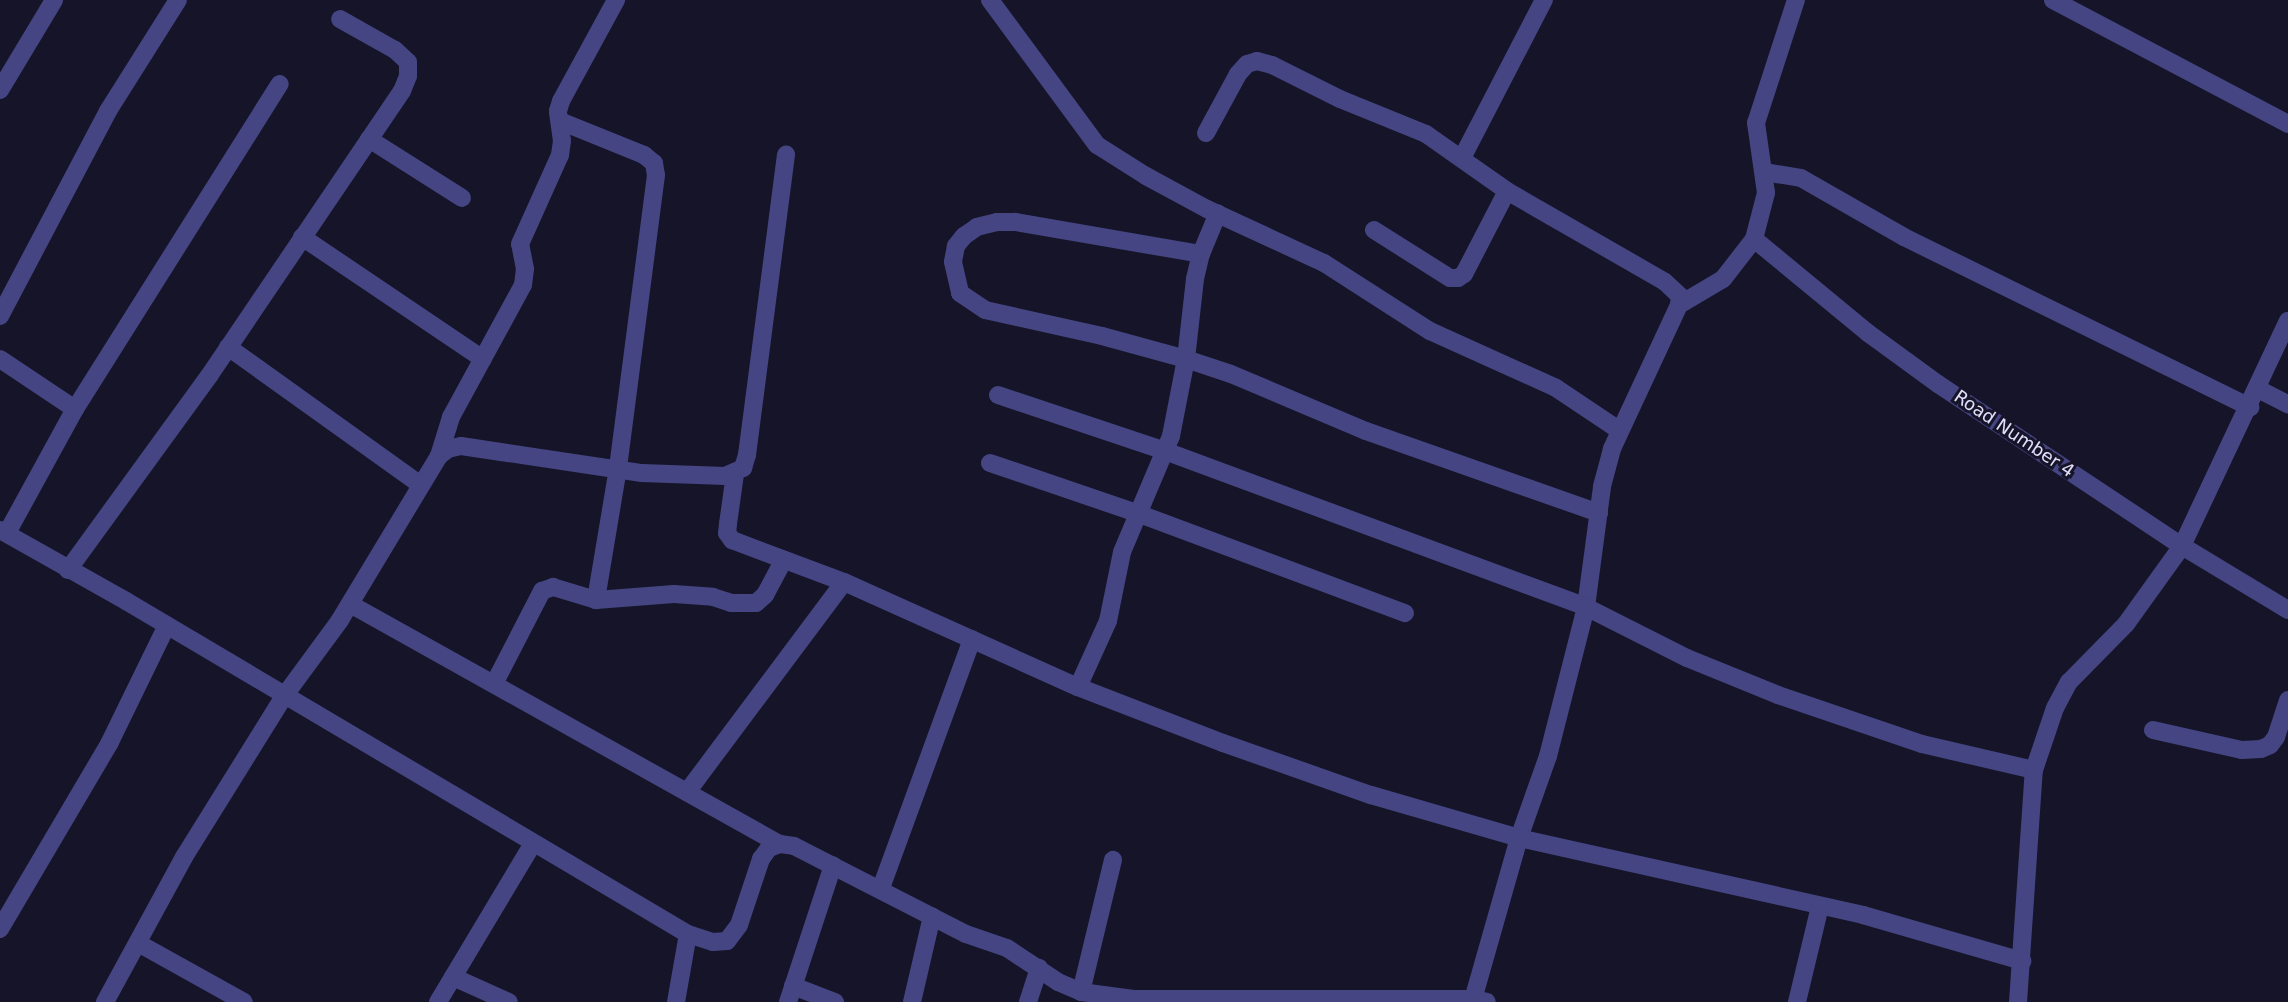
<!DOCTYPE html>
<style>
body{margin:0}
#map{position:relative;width:2288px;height:1002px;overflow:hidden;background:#161428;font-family:"DejaVu Sans",sans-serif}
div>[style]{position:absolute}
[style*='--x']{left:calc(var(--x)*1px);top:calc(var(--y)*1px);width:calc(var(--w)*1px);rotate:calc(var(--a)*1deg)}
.minor>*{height:18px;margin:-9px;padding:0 9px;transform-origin:9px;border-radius:9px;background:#444582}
span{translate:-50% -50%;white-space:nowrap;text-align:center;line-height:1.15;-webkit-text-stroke:6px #161428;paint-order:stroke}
.street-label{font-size:18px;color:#e0defb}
</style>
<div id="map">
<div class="minor">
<div style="--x:990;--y:0;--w:180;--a:53.6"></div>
<div style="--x:1097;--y:145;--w:58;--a:32.3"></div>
<div style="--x:1146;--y:176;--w:69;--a:28.4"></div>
<div style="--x:1207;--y:209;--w:129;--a:24.8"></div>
<div style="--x:1324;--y:263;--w:126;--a:32.7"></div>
<div style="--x:1430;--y:331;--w:138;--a:24.3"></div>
<div style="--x:1556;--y:388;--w:76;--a:33.7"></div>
<div style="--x:2053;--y:0;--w:266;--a:27.8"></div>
<div style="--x:0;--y:90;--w:105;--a:-59"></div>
<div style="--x:560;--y:121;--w:91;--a:22"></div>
<div style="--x:644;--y:155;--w:13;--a:39"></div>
<div style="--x:654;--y:163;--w:12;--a:81"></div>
<div style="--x:656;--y:175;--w:295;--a:97.4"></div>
<div style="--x:618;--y:468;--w:134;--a:99.5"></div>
<div style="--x:1206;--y:133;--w:67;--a:-61.5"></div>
<div style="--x:1238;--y:74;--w:13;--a:-48"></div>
<div style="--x:1247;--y:64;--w:10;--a:-17"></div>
<div style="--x:1257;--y:61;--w:16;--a:15"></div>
<div style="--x:1272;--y:65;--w:76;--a:26.6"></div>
<div style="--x:1340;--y:99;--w:93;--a:22.1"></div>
<div style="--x:1426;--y:134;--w:99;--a:35.1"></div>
<div style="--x:1507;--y:191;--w:182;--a:29.9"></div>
<div style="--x:1665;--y:282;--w:21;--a:43"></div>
<div style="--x:1680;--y:296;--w:9;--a:96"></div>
<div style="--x:1679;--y:305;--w:159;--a:115"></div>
<div style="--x:1612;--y:449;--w:39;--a:105"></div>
<div style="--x:1602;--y:487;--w:121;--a:97.6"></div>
<div style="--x:1586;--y:607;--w:154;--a:104.3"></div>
<div style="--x:1548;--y:756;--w:87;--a:109.5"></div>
<div style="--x:1519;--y:838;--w:167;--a:105.9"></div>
<div style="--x:369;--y:139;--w:110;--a:32.4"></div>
<div style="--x:1462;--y:158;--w:178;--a:-62.6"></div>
<div style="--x:1764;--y:172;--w:37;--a:9"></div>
<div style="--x:1801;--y:178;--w:119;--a:29.8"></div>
<div style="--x:1904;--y:237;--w:386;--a:26.2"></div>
<div style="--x:1374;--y:230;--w:90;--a:32.3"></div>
<div style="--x:1450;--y:278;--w:8;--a:0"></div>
<div style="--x:1458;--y:278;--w:7;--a:-34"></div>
<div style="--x:1464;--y:274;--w:93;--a:-62.6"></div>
<div style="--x:302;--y:237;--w:218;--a:34"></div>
<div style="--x:1754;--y:239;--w:148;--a:39.5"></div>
<div style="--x:1868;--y:333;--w:87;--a:36.1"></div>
<div style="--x:1938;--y:384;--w:293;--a:33.6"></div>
<div style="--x:2182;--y:546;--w:124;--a:31.1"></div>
<div style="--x:1201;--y:254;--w:189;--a:-170.2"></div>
<div style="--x:1015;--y:222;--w:18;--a:180"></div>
<div style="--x:997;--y:222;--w:21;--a:166"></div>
<div style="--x:977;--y:227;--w:16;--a:145"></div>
<div style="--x:964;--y:236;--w:13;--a:129"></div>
<div style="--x:956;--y:246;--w:16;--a:101"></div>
<div style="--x:953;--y:262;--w:32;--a:77"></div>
<div style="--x:960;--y:293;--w:30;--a:34"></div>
<div style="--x:985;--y:310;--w:120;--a:12.5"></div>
<div style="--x:1102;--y:336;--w:87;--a:15.3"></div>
<div style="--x:1186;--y:359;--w:47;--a:18.4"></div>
<div style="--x:1231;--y:374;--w:147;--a:22.9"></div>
<div style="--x:1366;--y:431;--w:247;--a:19.4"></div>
<div style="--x:1679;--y:305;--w:51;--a:-30.6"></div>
<div style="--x:1723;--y:279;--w:51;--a:-52.2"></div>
<div style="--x:1754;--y:239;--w:48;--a:-75.4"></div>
<div style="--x:1766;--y:193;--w:71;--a:-98.1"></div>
<div style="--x:1756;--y:123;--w:129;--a:-72"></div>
<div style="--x:0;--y:316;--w:232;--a:-62.2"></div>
<div style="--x:108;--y:111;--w:131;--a:-57.8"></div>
<div style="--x:228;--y:347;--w:237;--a:35.6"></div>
<div style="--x:0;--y:359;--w:90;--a:33.7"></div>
<div style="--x:2258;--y:389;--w:34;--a:27"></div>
<div style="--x:998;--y:395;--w:176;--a:18.5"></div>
<div style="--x:1165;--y:451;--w:449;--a:20.3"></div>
<div style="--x:1586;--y:607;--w:113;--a:26.8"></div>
<div style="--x:1687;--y:658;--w:98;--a:22.1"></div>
<div style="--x:1778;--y:695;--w:152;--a:18.8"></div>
<div style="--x:1922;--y:744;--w:115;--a:13.1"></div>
<div style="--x:439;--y:456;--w:41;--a:-72.9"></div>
<div style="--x:451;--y:417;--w:150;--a:-61.4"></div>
<div style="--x:523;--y:285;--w:16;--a:-83"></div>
<div style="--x:525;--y:269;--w:25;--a:-101"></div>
<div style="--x:520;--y:244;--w:98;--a:-65.8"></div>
<div style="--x:560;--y:155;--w:14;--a:-82"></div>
<div style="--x:562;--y:141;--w:30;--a:-98"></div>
<div style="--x:558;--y:111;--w:10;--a:-73"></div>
<div style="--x:561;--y:101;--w:115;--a:-61.4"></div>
<div style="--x:990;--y:463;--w:155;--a:18.8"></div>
<div style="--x:1137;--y:513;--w:286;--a:20.5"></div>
<div style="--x:735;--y:474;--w:50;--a:98"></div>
<div style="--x:728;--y:524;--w:9;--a:96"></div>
<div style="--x:727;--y:533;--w:9;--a:54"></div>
<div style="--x:732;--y:540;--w:120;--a:20.6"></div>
<div style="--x:844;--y:582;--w:256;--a:24.2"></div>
<div style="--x:1078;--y:687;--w:155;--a:21.1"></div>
<div style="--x:1223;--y:743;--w:157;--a:19.4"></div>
<div style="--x:1371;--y:795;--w:154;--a:16.2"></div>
<div style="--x:1519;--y:838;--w:353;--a:12.6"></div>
<div style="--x:1863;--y:915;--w:166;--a:16.1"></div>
<div style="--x:0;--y:530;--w:145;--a:29.4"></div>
<div style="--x:126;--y:601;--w:653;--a:30.65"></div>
<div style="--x:688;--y:934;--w:26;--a:18"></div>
<div style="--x:713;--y:942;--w:14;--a:-4"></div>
<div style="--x:727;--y:941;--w:20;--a:-53"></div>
<div style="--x:739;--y:925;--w:70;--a:-71.6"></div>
<div style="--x:761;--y:859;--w:14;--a:-54"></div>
<div style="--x:769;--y:848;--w:12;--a:-20"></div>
<div style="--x:780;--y:844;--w:14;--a:8"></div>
<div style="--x:794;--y:846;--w:193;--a:27.1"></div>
<div style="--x:966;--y:934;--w:43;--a:18.9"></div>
<div style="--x:1007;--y:948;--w:61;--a:33.7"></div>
<div style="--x:1058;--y:982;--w:25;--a:23"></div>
<div style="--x:1081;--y:992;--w:53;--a:7.5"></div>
<div style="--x:1134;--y:999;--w:339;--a:0"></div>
<div style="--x:1473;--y:999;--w:14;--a:12"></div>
<div style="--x:7;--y:533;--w:141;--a:-61.3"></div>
<div style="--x:75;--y:409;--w:384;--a:-57.8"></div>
<div style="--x:68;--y:570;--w:240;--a:-54"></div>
<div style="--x:209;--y:376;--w:344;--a:-55.9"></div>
<div style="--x:402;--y:91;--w:16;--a:-68"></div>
<div style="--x:408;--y:76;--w:14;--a:-90"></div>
<div style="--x:408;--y:62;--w:18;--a:-137"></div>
<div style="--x:395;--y:50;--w:63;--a:-150.6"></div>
<div style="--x:350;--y:604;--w:492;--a:29.2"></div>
<div style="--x:494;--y:684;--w:105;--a:-62.7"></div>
<div style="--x:542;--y:591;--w:12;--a:-20"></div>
<div style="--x:553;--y:587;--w:45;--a:16.8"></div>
<div style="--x:596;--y:600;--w:78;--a:-4.4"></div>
<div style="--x:674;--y:594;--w:39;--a:4"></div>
<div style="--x:713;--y:597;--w:19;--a:18"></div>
<div style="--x:731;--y:603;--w:25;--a:0"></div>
<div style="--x:756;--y:603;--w:12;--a:-42"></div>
<div style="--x:765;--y:595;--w:40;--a:-62"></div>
<div style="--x:1078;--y:687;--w:72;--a:-65.6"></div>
<div style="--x:1108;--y:621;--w:70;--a:-78.5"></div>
<div style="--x:1122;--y:552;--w:126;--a:-67.1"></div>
<div style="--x:1171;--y:436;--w:78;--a:-79"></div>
<div style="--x:1186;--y:359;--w:81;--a:-83.6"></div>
<div style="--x:1195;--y:279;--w:26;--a:-77"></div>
<div style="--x:1201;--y:254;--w:44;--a:-67.5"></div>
<div style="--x:2153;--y:730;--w:91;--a:12.7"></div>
<div style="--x:2242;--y:750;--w:19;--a:-3"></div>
<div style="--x:2261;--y:749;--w:10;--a:-24"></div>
<div style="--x:2270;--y:745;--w:10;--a:-53"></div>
<div style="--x:2276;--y:737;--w:39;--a:-72"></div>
<div style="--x:687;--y:792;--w:262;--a:-53.2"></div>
<div style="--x:881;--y:888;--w:265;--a:-69.9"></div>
<div style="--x:0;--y:929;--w:215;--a:-59.5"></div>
<div style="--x:109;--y:744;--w:132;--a:-64"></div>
<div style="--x:138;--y:943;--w:121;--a:29.1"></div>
<div style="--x:453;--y:977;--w:61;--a:24.1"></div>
<div style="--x:793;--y:986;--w:45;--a:20.9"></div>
<div style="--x:1081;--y:992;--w:136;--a:-76.4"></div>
<div style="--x:105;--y:1002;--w:165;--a:-61.4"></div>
<div style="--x:184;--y:857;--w:191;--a:-58.1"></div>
<div style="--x:285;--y:695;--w:93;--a:-53.7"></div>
<div style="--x:340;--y:620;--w:192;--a:-58.9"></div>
<div style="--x:439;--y:456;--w:11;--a:-38"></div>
<div style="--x:448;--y:449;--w:13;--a:-13"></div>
<div style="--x:461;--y:446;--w:183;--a:8.5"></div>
<div style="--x:642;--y:473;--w:83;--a:2.1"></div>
<div style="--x:725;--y:476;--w:20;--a:-24"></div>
<div style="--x:743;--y:468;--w:14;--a:-73"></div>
<div style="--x:747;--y:455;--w:303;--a:-82.6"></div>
<div style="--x:438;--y:1002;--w:185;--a:-59.1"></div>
<div style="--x:676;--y:1002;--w:69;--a:-80"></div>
<div style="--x:788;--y:1002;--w:144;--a:-71.8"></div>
<div style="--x:912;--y:1002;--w:88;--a:-76.9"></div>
<div style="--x:1028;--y:1002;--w:36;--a:-72"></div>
<div style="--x:1797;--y:1002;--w:99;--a:-76.5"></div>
<div style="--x:2018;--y:1002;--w:233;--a:-86.1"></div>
<div style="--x:2034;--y:770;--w:65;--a:-71.3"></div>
<div style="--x:2055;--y:708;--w:30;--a:-62"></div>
<div style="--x:2069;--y:682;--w:81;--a:-45.5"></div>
<div style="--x:2126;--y:624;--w:96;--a:-54.3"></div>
<div style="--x:2182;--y:546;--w:249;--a:-64.8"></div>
</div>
<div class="street-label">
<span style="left:2014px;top:434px;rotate:34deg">Road Number 4</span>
</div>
</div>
